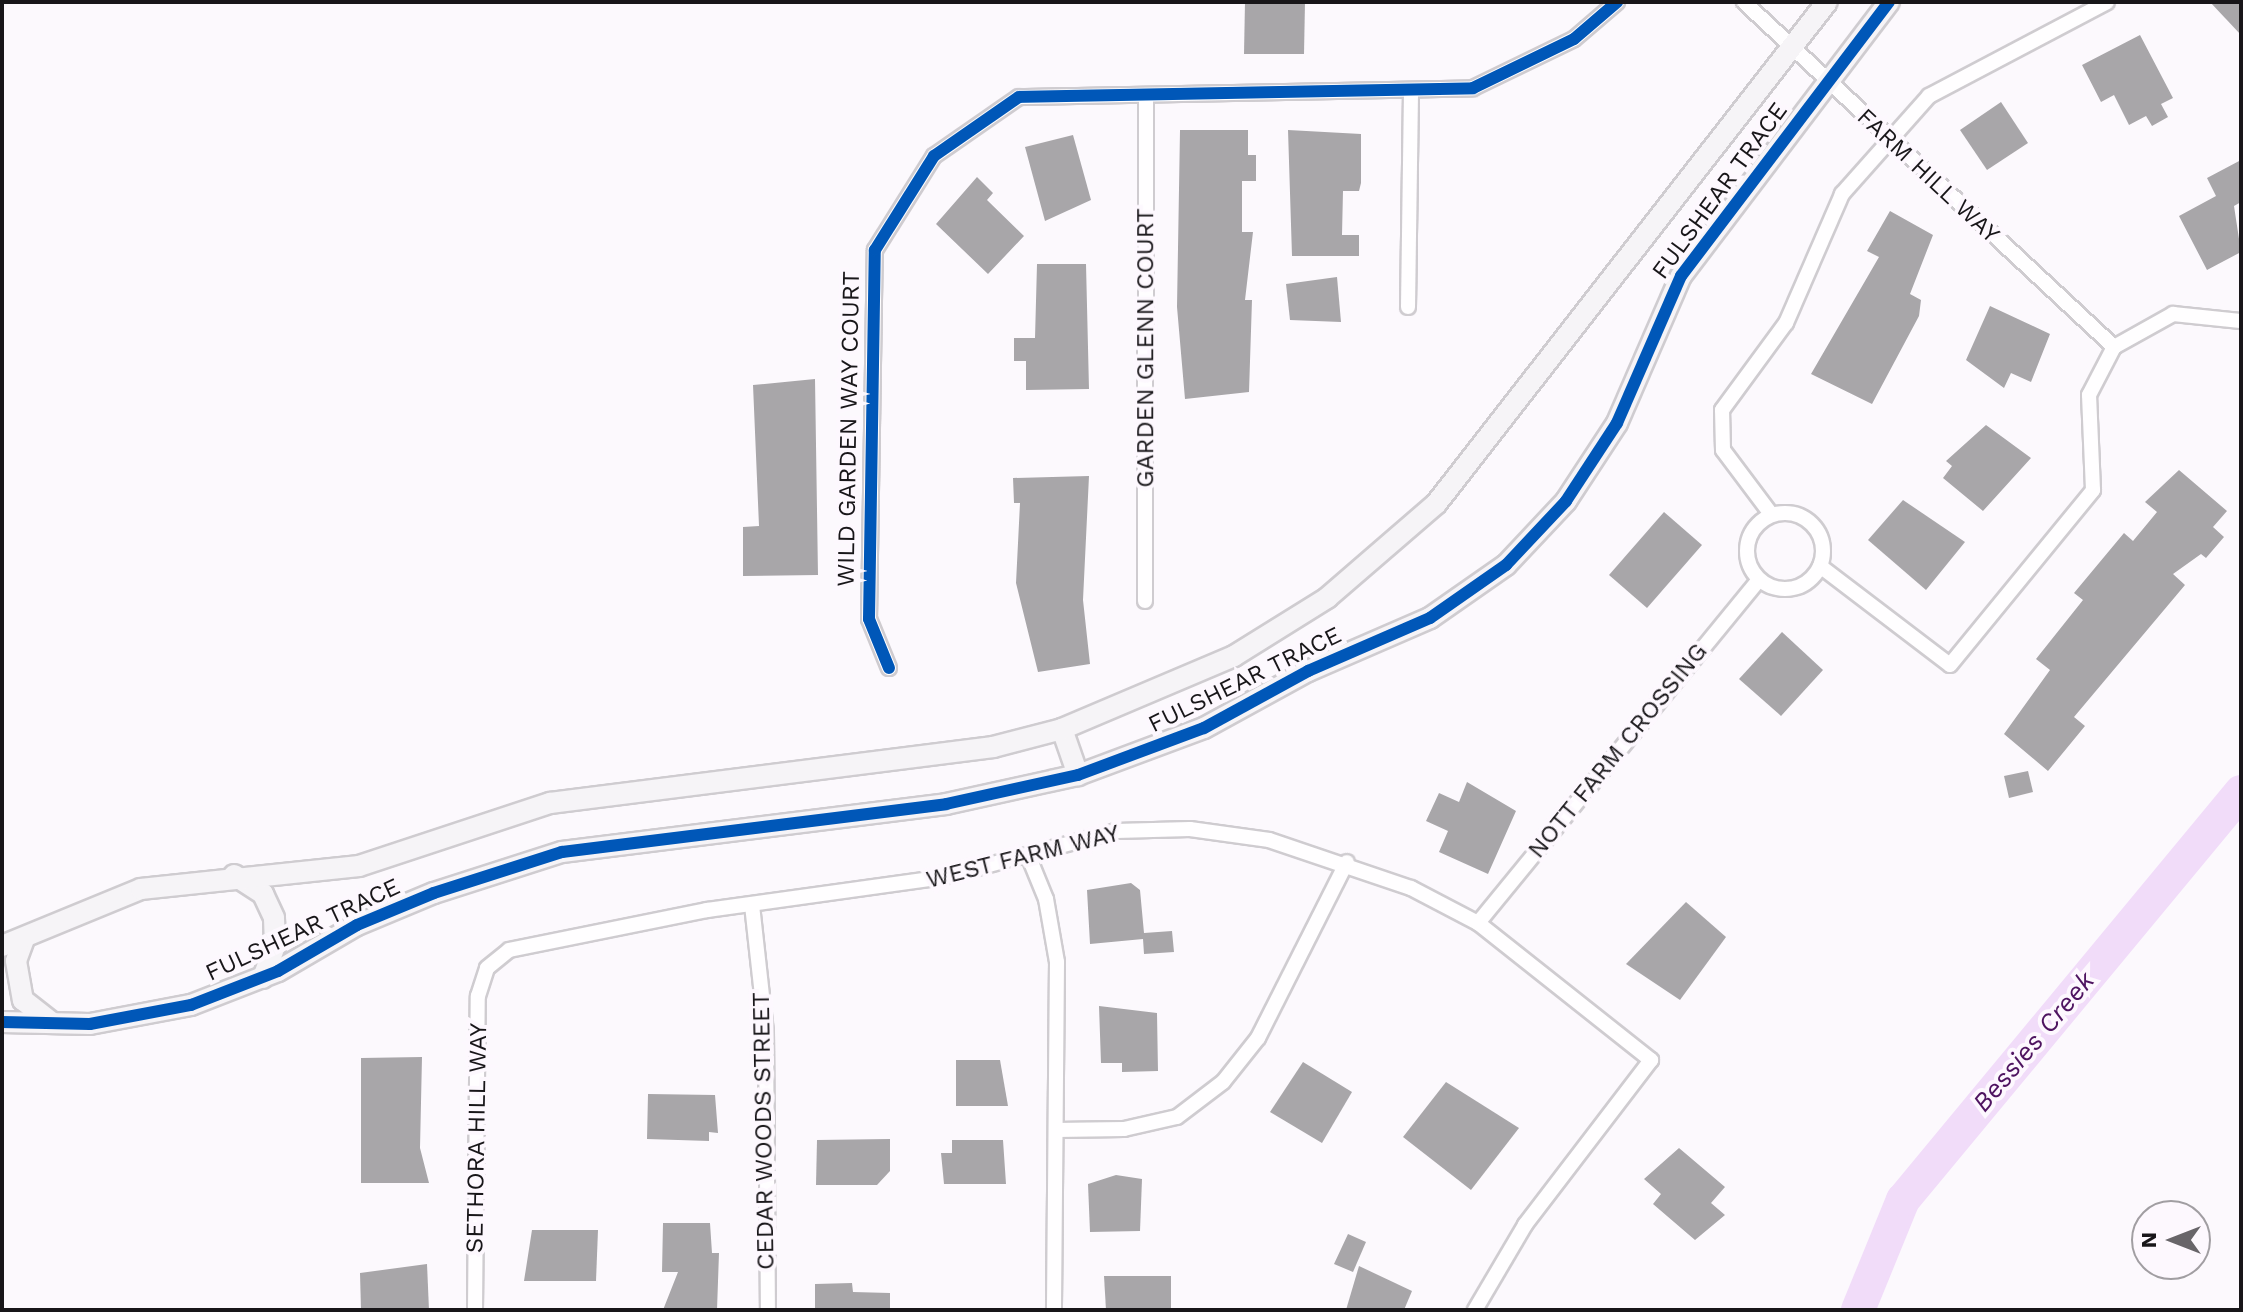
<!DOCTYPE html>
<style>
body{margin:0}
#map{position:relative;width:2243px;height:1312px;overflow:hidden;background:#fcf9fd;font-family:"Work Sans",sans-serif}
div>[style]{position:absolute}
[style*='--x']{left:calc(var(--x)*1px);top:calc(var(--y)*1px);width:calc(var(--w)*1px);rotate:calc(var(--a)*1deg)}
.river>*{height:34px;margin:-17px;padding:0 17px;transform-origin:17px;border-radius:17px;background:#f1dcf9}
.building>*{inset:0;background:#a8a6a9}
.roads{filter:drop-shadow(2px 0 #cfccd0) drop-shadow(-2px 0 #cfccd0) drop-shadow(0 2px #cfccd0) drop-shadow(0 -2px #cfccd0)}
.street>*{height:14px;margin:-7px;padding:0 7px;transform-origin:7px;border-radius:7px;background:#fffeff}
.street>.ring{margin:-7px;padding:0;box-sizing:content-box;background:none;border:14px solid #fffeff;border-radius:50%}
.secondary>*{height:20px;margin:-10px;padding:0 10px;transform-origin:10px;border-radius:10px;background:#f6f4f7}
.cycleway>*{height:12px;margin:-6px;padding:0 6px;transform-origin:6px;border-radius:6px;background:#0057b8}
span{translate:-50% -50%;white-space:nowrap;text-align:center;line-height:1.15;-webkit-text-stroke:8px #fdf8fe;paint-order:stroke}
.street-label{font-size:24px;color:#181619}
.water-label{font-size:26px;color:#4e1460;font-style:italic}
.frame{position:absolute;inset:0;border:4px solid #181619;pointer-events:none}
.north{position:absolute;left:2131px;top:1200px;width:80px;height:80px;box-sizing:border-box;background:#fdf8fe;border:2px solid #a19ea2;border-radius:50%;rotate:270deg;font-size:22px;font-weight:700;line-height:32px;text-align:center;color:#181619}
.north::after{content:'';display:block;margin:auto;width:28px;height:36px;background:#686569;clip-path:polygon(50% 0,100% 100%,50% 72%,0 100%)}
</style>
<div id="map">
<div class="river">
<div style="--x:1858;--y:1310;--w:119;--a:-67.8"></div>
<div style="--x:1903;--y:1200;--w:530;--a:-50.36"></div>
</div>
<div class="building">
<div style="clip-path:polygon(1245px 2px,1305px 2px,1304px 54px,1244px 54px)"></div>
<div style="clip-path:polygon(2210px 2px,2241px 2px,2241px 35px)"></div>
<div style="clip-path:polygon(2140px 35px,2173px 98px,2161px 104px,2168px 117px,2152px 126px,2146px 116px,2129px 125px,2114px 95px,2101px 102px,2082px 65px)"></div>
<div style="clip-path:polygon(2001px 102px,2028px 143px,1987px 170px,1960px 130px)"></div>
<div style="clip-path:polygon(1180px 130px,1248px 130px,1248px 155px,1256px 155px,1256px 181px,1242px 181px,1242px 232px,1253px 232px,1245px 300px,1252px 300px,1249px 392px,1185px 399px,1177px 307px)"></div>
<div style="clip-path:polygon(1288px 130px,1361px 134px,1361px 183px,1359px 191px,1343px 191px,1342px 235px,1359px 235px,1359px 256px,1292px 256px)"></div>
<div style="clip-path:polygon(1073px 135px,1091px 200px,1045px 221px,1025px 147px)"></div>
<div style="clip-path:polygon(2241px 160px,2241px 202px,2234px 206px,2241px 252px,2207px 270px,2179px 216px,2216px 196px,2207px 178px)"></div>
<div style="clip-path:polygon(977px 177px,993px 193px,987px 200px,1024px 236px,988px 274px,936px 224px)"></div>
<div style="clip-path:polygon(1890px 211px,1933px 235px,1910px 294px,1921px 300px,1919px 316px,1872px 404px,1811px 374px,1879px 257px,1867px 251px)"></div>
<div style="clip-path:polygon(1037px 264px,1086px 264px,1089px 389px,1026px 390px,1026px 361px,1014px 361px,1014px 338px,1035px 338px)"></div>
<div style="clip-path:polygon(1337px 277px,1341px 322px,1290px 320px,1286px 284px)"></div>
<div style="clip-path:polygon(1990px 306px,2050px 334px,2031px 382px,2011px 373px,2004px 388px,1966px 360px)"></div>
<div style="clip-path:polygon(815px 379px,818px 575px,743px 576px,743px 527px,759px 526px,753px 385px)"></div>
<div style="clip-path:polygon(1986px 425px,2031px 458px,1983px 511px,1943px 478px,1952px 466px,1946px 461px)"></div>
<div style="clip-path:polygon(2179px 470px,2227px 511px,2213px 527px,2224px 537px,2206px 558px,2201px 554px,2173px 574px,2185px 585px,2074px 717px,2085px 726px,2048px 771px,2004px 734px,2050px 670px,2036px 659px,2083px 600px,2074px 593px,2124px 533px,2133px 541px,2157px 512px,2145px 502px)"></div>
<div style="clip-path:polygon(1089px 476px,1083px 600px,1090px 664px,1038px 672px,1016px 583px,1020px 503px,1014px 503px,1013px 478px)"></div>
<div style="clip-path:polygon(1903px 500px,1965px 542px,1926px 590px,1868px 540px)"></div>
<div style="clip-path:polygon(1664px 512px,1702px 545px,1647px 608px,1609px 575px)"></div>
<div style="clip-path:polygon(1782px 632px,1823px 670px,1781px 716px,1739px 679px)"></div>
<div style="clip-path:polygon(2028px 771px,2033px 792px,2009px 798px,2004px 776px)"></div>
<div style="clip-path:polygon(1467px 782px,1516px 811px,1488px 874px,1439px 852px,1448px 831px,1426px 821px,1439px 793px,1459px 802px)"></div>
<div style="clip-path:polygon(1131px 883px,1140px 890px,1144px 933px,1172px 931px,1174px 952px,1144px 954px,1143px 939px,1090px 944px,1087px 890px)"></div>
<div style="clip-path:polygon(1686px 902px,1726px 937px,1680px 1000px,1626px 964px)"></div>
<div style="clip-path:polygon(1099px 1006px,1157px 1013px,1158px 1071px,1122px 1072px,1122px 1063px,1101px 1063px)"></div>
<div style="clip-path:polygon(422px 1057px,420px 1148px,429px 1183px,361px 1183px,361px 1058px)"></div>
<div style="clip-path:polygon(956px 1060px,1000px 1060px,1008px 1106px,956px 1106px)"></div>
<div style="clip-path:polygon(1303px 1062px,1352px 1092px,1322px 1143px,1270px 1112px)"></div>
<div style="clip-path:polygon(1446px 1082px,1519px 1128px,1471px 1190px,1403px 1137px)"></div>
<div style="clip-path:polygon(648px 1094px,715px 1095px,718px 1133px,709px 1132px,709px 1141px,647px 1139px)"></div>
<div style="clip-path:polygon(890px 1139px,890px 1171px,877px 1185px,816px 1185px,817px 1140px)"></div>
<div style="clip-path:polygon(952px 1140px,1003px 1140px,1006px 1184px,944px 1184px,941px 1153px,952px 1153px)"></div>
<div style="clip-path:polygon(1679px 1148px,1725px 1187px,1711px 1203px,1725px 1215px,1695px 1240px,1653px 1204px,1661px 1194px,1644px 1179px)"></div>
<div style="clip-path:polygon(1116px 1175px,1142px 1179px,1140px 1231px,1090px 1232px,1088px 1184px)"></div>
<div style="clip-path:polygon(663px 1223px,710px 1223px,712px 1253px,719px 1253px,717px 1310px,663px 1310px,678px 1272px,662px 1272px)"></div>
<div style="clip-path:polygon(532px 1230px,598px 1230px,596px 1281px,524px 1281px)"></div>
<div style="clip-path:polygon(1348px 1234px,1366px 1242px,1353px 1272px,1334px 1264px)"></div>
<div style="clip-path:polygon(427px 1264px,429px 1310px,361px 1310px,360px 1273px)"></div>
<div style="clip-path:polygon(1359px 1266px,1412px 1291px,1404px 1310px,1346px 1310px)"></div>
<div style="clip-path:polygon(1104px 1276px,1171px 1276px,1171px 1310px,1106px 1310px)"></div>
<div style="clip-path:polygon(852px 1283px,853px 1292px,890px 1293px,890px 1310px,815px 1310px,815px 1284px)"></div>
</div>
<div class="roads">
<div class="street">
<div style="--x:1744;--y:2;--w:506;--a:43"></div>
<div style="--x:1408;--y:307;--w:215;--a:-89.2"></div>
<div class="ring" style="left:1747px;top:513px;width:62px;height:62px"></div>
<div style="--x:1771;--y:514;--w:80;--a:-126.9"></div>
<div style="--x:1723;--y:450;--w:40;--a:-91.4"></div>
<div style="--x:1722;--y:410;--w:108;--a:-53.7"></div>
<div style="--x:1786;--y:323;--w:141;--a:-66.5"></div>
<div style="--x:1842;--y:194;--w:131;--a:-48.4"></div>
<div style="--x:1929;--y:96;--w:201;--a:-27.8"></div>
<div style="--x:1820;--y:566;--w:163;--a:37.3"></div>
<div style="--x:1950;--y:665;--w:226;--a:-50.7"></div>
<div style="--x:2093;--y:490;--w:95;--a:-92.4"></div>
<div style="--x:2089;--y:395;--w:54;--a:-62.5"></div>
<div style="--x:2114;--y:347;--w:68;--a:-29.2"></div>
<div style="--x:2173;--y:314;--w:68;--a:5.9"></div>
<div style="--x:1145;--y:601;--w:505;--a:-89.89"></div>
<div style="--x:889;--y:668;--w:53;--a:-112.2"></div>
<div style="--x:869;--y:619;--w:369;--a:-89.1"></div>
<div style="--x:875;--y:250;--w:111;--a:-57.9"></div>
<div style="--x:934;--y:156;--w:103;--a:-34.8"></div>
<div style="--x:1019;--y:97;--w:454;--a:-1.1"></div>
<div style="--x:1473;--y:88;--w:112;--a:-25.9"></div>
<div style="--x:1574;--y:39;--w:57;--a:-40.7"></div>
<div style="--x:1028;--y:855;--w:48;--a:67.8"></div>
<div style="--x:1046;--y:899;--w:64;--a:80.1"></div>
<div style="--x:1057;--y:962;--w:348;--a:90.5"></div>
<div style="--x:752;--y:905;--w:128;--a:83.7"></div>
<div style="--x:766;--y:1032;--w:278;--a:89.6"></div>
<div style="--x:1478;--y:923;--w:443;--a:-50.7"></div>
<div style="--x:1056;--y:1130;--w:68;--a:-0.8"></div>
<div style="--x:1124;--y:1129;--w:54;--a:-12.8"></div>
<div style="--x:1177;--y:1117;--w:58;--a:-37.3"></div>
<div style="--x:1223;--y:1082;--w:56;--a:-51.5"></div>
<div style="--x:1258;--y:1038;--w:197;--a:-63.2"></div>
<div style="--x:475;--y:1310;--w:314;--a:-89.5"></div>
<div style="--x:478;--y:996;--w:29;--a:-72"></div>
<div style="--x:487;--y:968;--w:28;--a:-39"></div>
<div style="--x:509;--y:950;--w:202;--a:-11.4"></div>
<div style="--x:707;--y:910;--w:239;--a:-7.9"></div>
<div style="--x:944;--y:877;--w:178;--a:-15"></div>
<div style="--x:1116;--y:831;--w:74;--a:-1.5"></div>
<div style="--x:1190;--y:829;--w:80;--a:7.9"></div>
<div style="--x:1269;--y:840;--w:150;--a:18.7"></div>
<div style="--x:1411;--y:888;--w:76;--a:27.6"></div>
<div style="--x:1478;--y:923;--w:221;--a:38.4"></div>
<div style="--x:1651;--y:1060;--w:208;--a:127.4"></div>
<div style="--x:1525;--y:1225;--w:99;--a:120.5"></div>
</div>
<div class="secondary">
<div style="--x:1062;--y:729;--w:49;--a:70.8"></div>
<div style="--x:234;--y:875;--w:35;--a:33"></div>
<div style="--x:263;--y:894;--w:26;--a:65"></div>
<div style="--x:274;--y:918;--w:28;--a:88"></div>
<div style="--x:275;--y:946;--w:34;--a:111"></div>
<div style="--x:24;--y:939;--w:23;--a:110"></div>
<div style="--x:16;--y:961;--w:40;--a:80"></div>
<div style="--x:23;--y:1000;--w:36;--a:38"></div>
<div style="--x:2;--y:946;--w:150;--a:-22.3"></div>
<div style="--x:141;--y:889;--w:219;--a:-6"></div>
<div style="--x:359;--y:866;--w:201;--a:-18.3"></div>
<div style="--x:550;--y:803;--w:447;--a:-7.2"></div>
<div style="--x:993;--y:747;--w:71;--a:-14.6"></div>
<div style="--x:1062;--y:729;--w:187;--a:-23"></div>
<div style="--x:1234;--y:656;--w:110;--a:-31.9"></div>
<div style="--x:1327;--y:598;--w:144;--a:-40.8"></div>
<div style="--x:1436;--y:504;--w:636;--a:-52.09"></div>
<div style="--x:2;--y:1022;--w:88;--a:1.3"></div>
<div style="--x:90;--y:1024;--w:103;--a:-10.7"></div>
<div style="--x:191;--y:1005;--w:93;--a:-21.3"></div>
<div style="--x:278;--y:971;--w:91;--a:-30.2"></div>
<div style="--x:357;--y:925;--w:83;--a:-22.6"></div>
<div style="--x:434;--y:893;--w:134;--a:-17.8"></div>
<div style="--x:562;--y:852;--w:387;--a:-7.1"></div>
<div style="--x:946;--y:804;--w:135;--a:-12.4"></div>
<div style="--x:1078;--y:775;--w:134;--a:-20.5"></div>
<div style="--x:1204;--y:728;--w:119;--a:-28.7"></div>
<div style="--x:1308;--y:671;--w:133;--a:-23.5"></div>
<div style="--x:1430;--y:618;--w:93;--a:-34.9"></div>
<div style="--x:1506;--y:565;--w:88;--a:-46.8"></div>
<div style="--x:1566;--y:501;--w:93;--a:-56.8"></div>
<div style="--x:1617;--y:423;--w:160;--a:-66.5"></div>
<div style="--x:1681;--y:276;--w:344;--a:-52.8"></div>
</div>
</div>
<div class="cycleway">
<div style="--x:889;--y:668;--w:53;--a:-112.2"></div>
<div style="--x:869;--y:619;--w:369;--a:-89.1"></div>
<div style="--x:875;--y:250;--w:111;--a:-57.9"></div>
<div style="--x:934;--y:156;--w:103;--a:-34.8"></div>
<div style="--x:1019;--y:97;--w:454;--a:-1.1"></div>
<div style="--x:1473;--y:88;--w:112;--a:-25.9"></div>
<div style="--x:1574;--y:39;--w:57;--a:-40.7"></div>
<div style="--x:2;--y:1022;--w:88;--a:1.3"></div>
<div style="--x:90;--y:1024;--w:103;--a:-10.7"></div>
<div style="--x:191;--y:1005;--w:93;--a:-21.3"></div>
<div style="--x:278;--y:971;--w:91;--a:-30.2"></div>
<div style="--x:357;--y:925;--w:83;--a:-22.6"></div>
<div style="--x:434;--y:893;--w:134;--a:-17.8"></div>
<div style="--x:562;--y:852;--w:387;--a:-7.1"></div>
<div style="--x:946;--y:804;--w:135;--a:-12.4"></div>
<div style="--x:1078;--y:775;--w:134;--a:-20.5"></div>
<div style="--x:1204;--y:728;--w:119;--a:-28.7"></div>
<div style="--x:1308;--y:671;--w:133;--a:-23.5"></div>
<div style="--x:1430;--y:618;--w:93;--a:-34.9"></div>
<div style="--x:1506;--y:565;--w:88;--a:-46.8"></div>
<div style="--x:1566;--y:501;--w:93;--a:-56.8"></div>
<div style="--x:1617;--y:423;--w:160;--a:-66.5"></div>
<div style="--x:1681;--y:276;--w:344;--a:-52.8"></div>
</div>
<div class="street-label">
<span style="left:1928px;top:176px;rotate:43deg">FARM HILL WAY</span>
<span style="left:1720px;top:191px;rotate:-54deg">FULSHEAR TRACE</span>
<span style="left:1146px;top:348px;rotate:-90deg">GARDEN GLENN COURT</span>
<span style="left:849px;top:429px;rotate:-89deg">WILD GARDEN WAY COURT</span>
<span style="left:1245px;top:680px;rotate:-26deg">FULSHEAR TRACE</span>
<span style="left:1618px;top:751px;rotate:-51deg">NOTT FARM CROSSING</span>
<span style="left:1023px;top:857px;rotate:-14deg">WEST FARM WAY</span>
<span style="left:303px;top:930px;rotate:-25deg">FULSHEAR TRACE</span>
<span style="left:764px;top:1131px;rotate:-91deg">CEDAR WOODS STREET</span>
<span style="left:477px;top:1138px;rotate:-89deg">SETHORA HILL WAY</span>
</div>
<div class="water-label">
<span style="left:2034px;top:1042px;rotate:-50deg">Bessies Creek</span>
</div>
<div class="frame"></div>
<div class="north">N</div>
</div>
